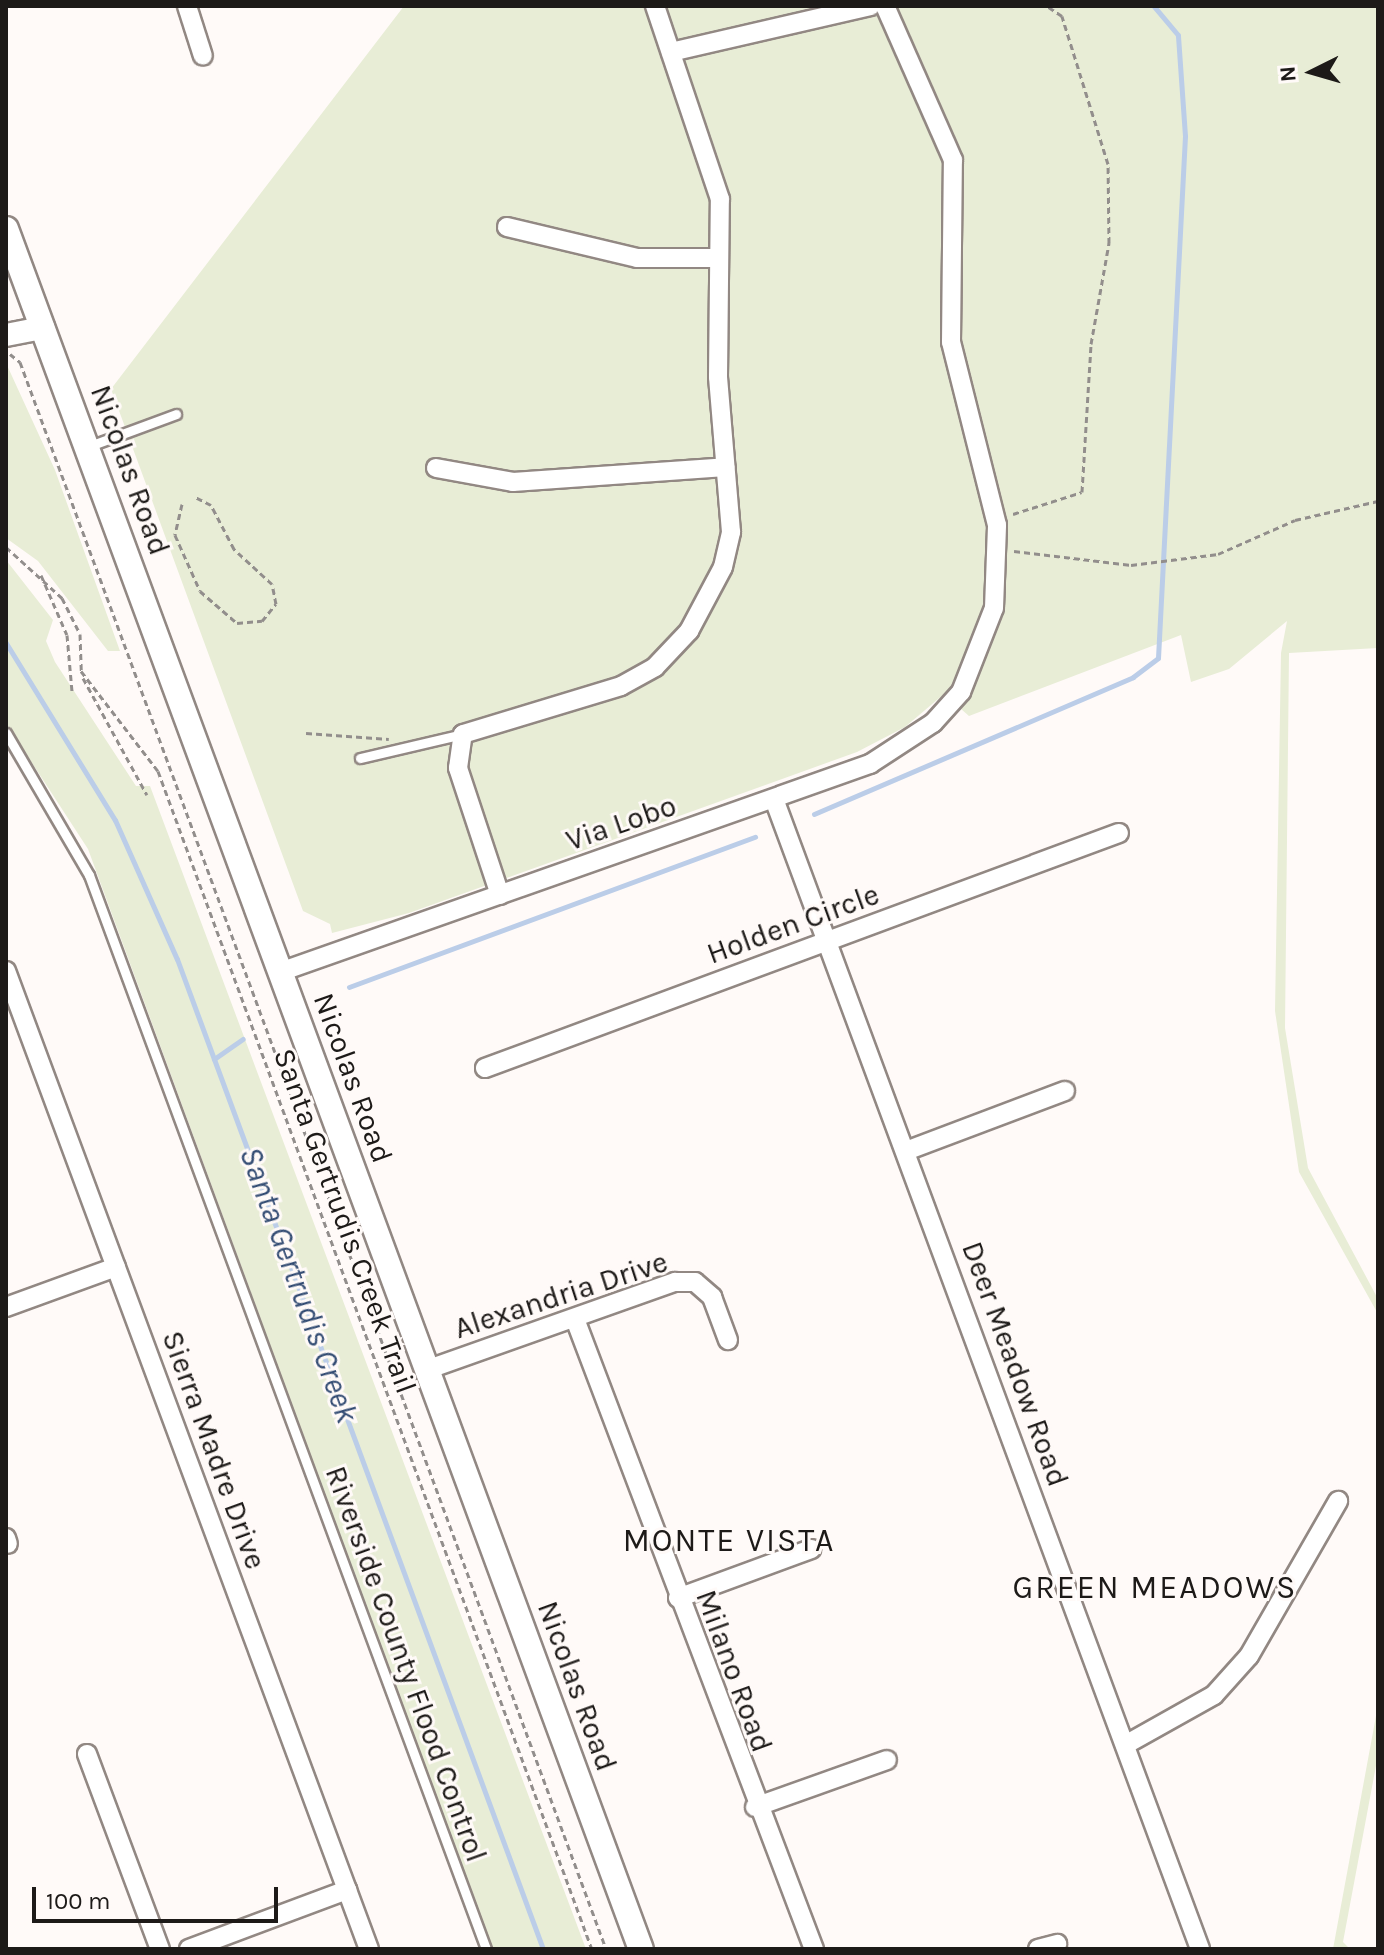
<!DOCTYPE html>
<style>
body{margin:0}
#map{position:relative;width:1384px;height:1955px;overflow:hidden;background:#fffaf8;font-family:Karla,sans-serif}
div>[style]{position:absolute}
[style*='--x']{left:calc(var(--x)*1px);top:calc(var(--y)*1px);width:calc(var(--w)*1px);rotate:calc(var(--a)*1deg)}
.green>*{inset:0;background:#e8edd6}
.stream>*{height:5px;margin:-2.5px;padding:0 2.5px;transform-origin:2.5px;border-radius:2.5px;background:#bbcde8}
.path>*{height:3px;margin-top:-1.5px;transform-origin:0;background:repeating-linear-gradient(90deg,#928e8c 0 6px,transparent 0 10px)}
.roads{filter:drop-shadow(2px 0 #928883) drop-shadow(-2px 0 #928883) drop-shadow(0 2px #928883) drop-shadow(0 -2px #928883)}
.service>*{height:9px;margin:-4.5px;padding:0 4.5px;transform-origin:4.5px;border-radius:4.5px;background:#fff}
.minor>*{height:18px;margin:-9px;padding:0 9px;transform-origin:9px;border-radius:9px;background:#fff}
.tertiary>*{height:22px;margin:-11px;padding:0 11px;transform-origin:11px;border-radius:11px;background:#fff}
.secondary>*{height:24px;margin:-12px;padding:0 12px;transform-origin:12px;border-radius:12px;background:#fff}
span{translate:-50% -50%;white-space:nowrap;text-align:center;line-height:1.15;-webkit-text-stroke:6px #fffaf8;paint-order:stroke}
.street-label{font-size:30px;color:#1d1a18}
.water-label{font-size:32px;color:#334c73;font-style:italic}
.neighbourhood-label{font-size:32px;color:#1d1a18;letter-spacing:2px}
.frame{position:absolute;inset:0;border:8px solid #1d1a18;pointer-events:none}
.north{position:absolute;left:1272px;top:32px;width:80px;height:80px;-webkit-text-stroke:6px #fffaf8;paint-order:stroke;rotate:265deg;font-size:22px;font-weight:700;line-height:32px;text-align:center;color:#1d1a18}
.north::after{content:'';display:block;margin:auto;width:28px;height:36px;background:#1d1a18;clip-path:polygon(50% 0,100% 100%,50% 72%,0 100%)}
.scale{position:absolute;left:32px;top:1887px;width:246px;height:36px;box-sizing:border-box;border:4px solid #1d1a18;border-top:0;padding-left:10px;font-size:24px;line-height:28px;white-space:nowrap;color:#1d1a18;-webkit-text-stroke:6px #fffaf8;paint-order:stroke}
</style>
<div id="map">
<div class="green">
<div style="clip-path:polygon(404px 6px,1378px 6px,1378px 648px,1289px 653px,1285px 1028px,1308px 1168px,1378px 1299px,1378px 1314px,1299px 1172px,1275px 1011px,1281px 653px,1287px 621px,1229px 669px,1191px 682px,1181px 635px,969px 716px,944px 694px,905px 727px,857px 752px,409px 913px,332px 933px,330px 924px,303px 911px,111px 389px)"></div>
<div style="clip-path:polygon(6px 363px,55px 470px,120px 651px,108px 651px,38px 561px,6px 538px)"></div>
<div style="clip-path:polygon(6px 560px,53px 620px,46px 641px,55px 662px,136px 786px,150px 786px,586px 1949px,492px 1949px,88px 849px,6px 723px)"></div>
<div style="clip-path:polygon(1378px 1705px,1378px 1755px,1343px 1942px,1350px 1949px,1333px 1949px)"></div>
</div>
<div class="stream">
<div style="--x:6;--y:643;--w:208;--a:58.4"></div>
<div style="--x:115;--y:820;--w:152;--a:66"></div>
<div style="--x:177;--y:959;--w:1055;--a:69.71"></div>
<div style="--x:814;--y:814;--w:347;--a:-23.2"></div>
<div style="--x:1133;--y:677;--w:31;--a:-37"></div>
<div style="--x:1158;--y:658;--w:523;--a:-87.04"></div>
<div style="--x:1185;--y:136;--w:101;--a:-94"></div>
<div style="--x:1178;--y:35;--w:38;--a:-130"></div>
<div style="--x:349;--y:987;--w:433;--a:-20.3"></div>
<div style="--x:214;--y:1059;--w:35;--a:-35"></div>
</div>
<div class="path">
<div style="--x:10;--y:354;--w:13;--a:39"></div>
<div style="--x:20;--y:362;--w:1692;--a:69.73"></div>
<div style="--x:182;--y:504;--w:32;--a:103"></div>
<div style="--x:175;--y:535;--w:61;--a:65.9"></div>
<div style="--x:200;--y:591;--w:49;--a:40.9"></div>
<div style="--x:237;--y:623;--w:25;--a:-5"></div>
<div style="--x:262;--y:621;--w:22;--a:-51"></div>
<div style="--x:276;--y:604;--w:20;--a:-101"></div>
<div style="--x:272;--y:584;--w:52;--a:-137.4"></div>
<div style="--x:234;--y:549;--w:50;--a:-117.6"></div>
<div style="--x:211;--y:505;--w:18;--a:-153"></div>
<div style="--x:1013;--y:514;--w:72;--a:-17.7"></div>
<div style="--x:1082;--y:492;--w:148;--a:-86.5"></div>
<div style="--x:1091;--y:344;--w:103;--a:-79.9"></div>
<div style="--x:1109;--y:243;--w:79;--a:-90.7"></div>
<div style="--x:1108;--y:164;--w:155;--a:-107.3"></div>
<div style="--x:1062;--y:16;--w:18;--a:-146"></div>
<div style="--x:6;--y:547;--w:76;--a:42.3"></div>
<div style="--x:62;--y:598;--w:40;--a:63.4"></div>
<div style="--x:80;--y:634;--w:37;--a:88"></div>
<div style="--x:81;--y:671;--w:126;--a:52.4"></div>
<div style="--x:158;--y:771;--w:1255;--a:69.78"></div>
<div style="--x:1014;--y:551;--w:118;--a:6.8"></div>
<div style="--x:1131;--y:565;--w:88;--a:-7.2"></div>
<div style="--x:1218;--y:554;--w:84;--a:-23.8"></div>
<div style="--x:1295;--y:520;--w:85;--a:-12.9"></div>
<div style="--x:41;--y:575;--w:65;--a:66.6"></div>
<div style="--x:67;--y:635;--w:56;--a:84.9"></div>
<div style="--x:83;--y:678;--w:133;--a:61.3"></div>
<div style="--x:306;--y:733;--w:83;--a:4.1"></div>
</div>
<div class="roads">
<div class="service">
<div style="--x:87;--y:447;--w:95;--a:-20.3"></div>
<div style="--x:6;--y:733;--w:164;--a:59.7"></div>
<div style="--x:89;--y:875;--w:1145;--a:69.71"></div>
<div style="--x:360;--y:758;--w:106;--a:-13.1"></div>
</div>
<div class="minor">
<div style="--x:187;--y:6;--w:52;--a:72.3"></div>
<div style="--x:671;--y:52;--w:205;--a:-13"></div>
<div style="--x:507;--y:227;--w:134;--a:13.4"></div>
<div style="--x:637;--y:258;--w:80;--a:0"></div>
<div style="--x:436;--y:468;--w:78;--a:10.3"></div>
<div style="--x:513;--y:482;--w:213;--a:-4"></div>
<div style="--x:774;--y:799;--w:1226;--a:69.67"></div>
<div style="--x:500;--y:895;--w:134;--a:-108.3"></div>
<div style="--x:458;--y:768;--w:34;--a:-82"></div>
<div style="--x:463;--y:734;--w:165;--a:-16.9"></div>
<div style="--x:621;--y:686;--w:39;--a:-29"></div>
<div style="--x:655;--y:667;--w:50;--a:-46.6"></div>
<div style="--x:689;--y:631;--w:72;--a:-62"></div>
<div style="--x:723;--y:567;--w:36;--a:-77"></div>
<div style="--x:731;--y:532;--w:156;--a:-94.8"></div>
<div style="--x:718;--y:377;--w:178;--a:-89.4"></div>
<div style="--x:720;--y:199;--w:204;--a:-108.6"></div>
<div style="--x:6;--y:971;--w:1043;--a:69.64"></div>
<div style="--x:280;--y:972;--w:626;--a:-19.42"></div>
<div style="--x:870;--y:764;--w:75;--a:-33.1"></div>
<div style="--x:933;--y:723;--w:42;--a:-47.9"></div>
<div style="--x:961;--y:692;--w:90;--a:-68.6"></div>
<div style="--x:994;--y:608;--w:83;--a:-87.9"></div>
<div style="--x:997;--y:525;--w:189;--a:-104.1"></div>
<div style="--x:951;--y:342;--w:182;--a:-89.4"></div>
<div style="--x:953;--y:160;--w:168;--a:-113.8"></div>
<div style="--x:485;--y:1068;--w:676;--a:-20.34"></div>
<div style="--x:906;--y:1151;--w:170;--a:-20.7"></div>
<div style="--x:6;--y:1307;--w:117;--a:-20"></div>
<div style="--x:575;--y:1319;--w:674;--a:69.23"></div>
<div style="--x:426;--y:1370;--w:264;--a:-19.5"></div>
<div style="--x:675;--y:1282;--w:20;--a:0"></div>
<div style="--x:695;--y:1282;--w:23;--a:41"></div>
<div style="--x:712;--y:1297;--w:46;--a:69.6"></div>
<div style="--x:6;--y:1538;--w:6;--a:72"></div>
<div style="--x:678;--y:1598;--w:142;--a:-20.2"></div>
<div style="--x:1125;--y:1745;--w:102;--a:-29.3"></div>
<div style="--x:1214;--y:1695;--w:52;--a:-48.1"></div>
<div style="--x:1249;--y:1656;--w:179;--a:-60.1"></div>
<div style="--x:87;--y:1754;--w:208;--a:69.5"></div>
<div style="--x:755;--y:1807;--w:140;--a:-19.6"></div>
<div style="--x:189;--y:1949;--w:169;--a:-20.5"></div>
<div style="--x:1038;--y:1949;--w:20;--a:-15"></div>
</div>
<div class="tertiary">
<div style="--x:6;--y:335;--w:38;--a:-11"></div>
</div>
<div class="secondary">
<div style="--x:6;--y:229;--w:1833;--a:69.74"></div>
</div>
</div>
<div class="street-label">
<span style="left:130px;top:470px;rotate:70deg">Nicolas Road</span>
<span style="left:621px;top:823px;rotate:-19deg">Via Lobo</span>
<span style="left:793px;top:924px;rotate:-20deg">Holden Circle</span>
<span style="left:353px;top:1078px;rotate:70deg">Nicolas Road</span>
<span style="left:345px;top:1221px;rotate:70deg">Santa Gertrudis Creek Trail</span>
<span style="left:561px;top:1295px;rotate:-18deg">Alexandria Drive</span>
<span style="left:1015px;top:1364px;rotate:70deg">Deer Meadow Road</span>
<span style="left:214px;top:1450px;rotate:70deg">Sierra Madre Drive</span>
<span style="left:406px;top:1664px;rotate:70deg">Riverside County Flood Control</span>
<span style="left:734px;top:1671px;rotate:70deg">Milano Road</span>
<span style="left:577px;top:1686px;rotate:70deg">Nicolas Road</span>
</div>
<div class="water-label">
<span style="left:298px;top:1285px;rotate:70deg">Santa Gertrudis Creek</span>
</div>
<div class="neighbourhood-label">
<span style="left:729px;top:1541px">MONTE VISTA</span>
<span style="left:1155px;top:1588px">GREEN MEADOWS</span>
</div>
<div class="frame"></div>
<div class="north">N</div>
<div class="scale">100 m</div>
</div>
